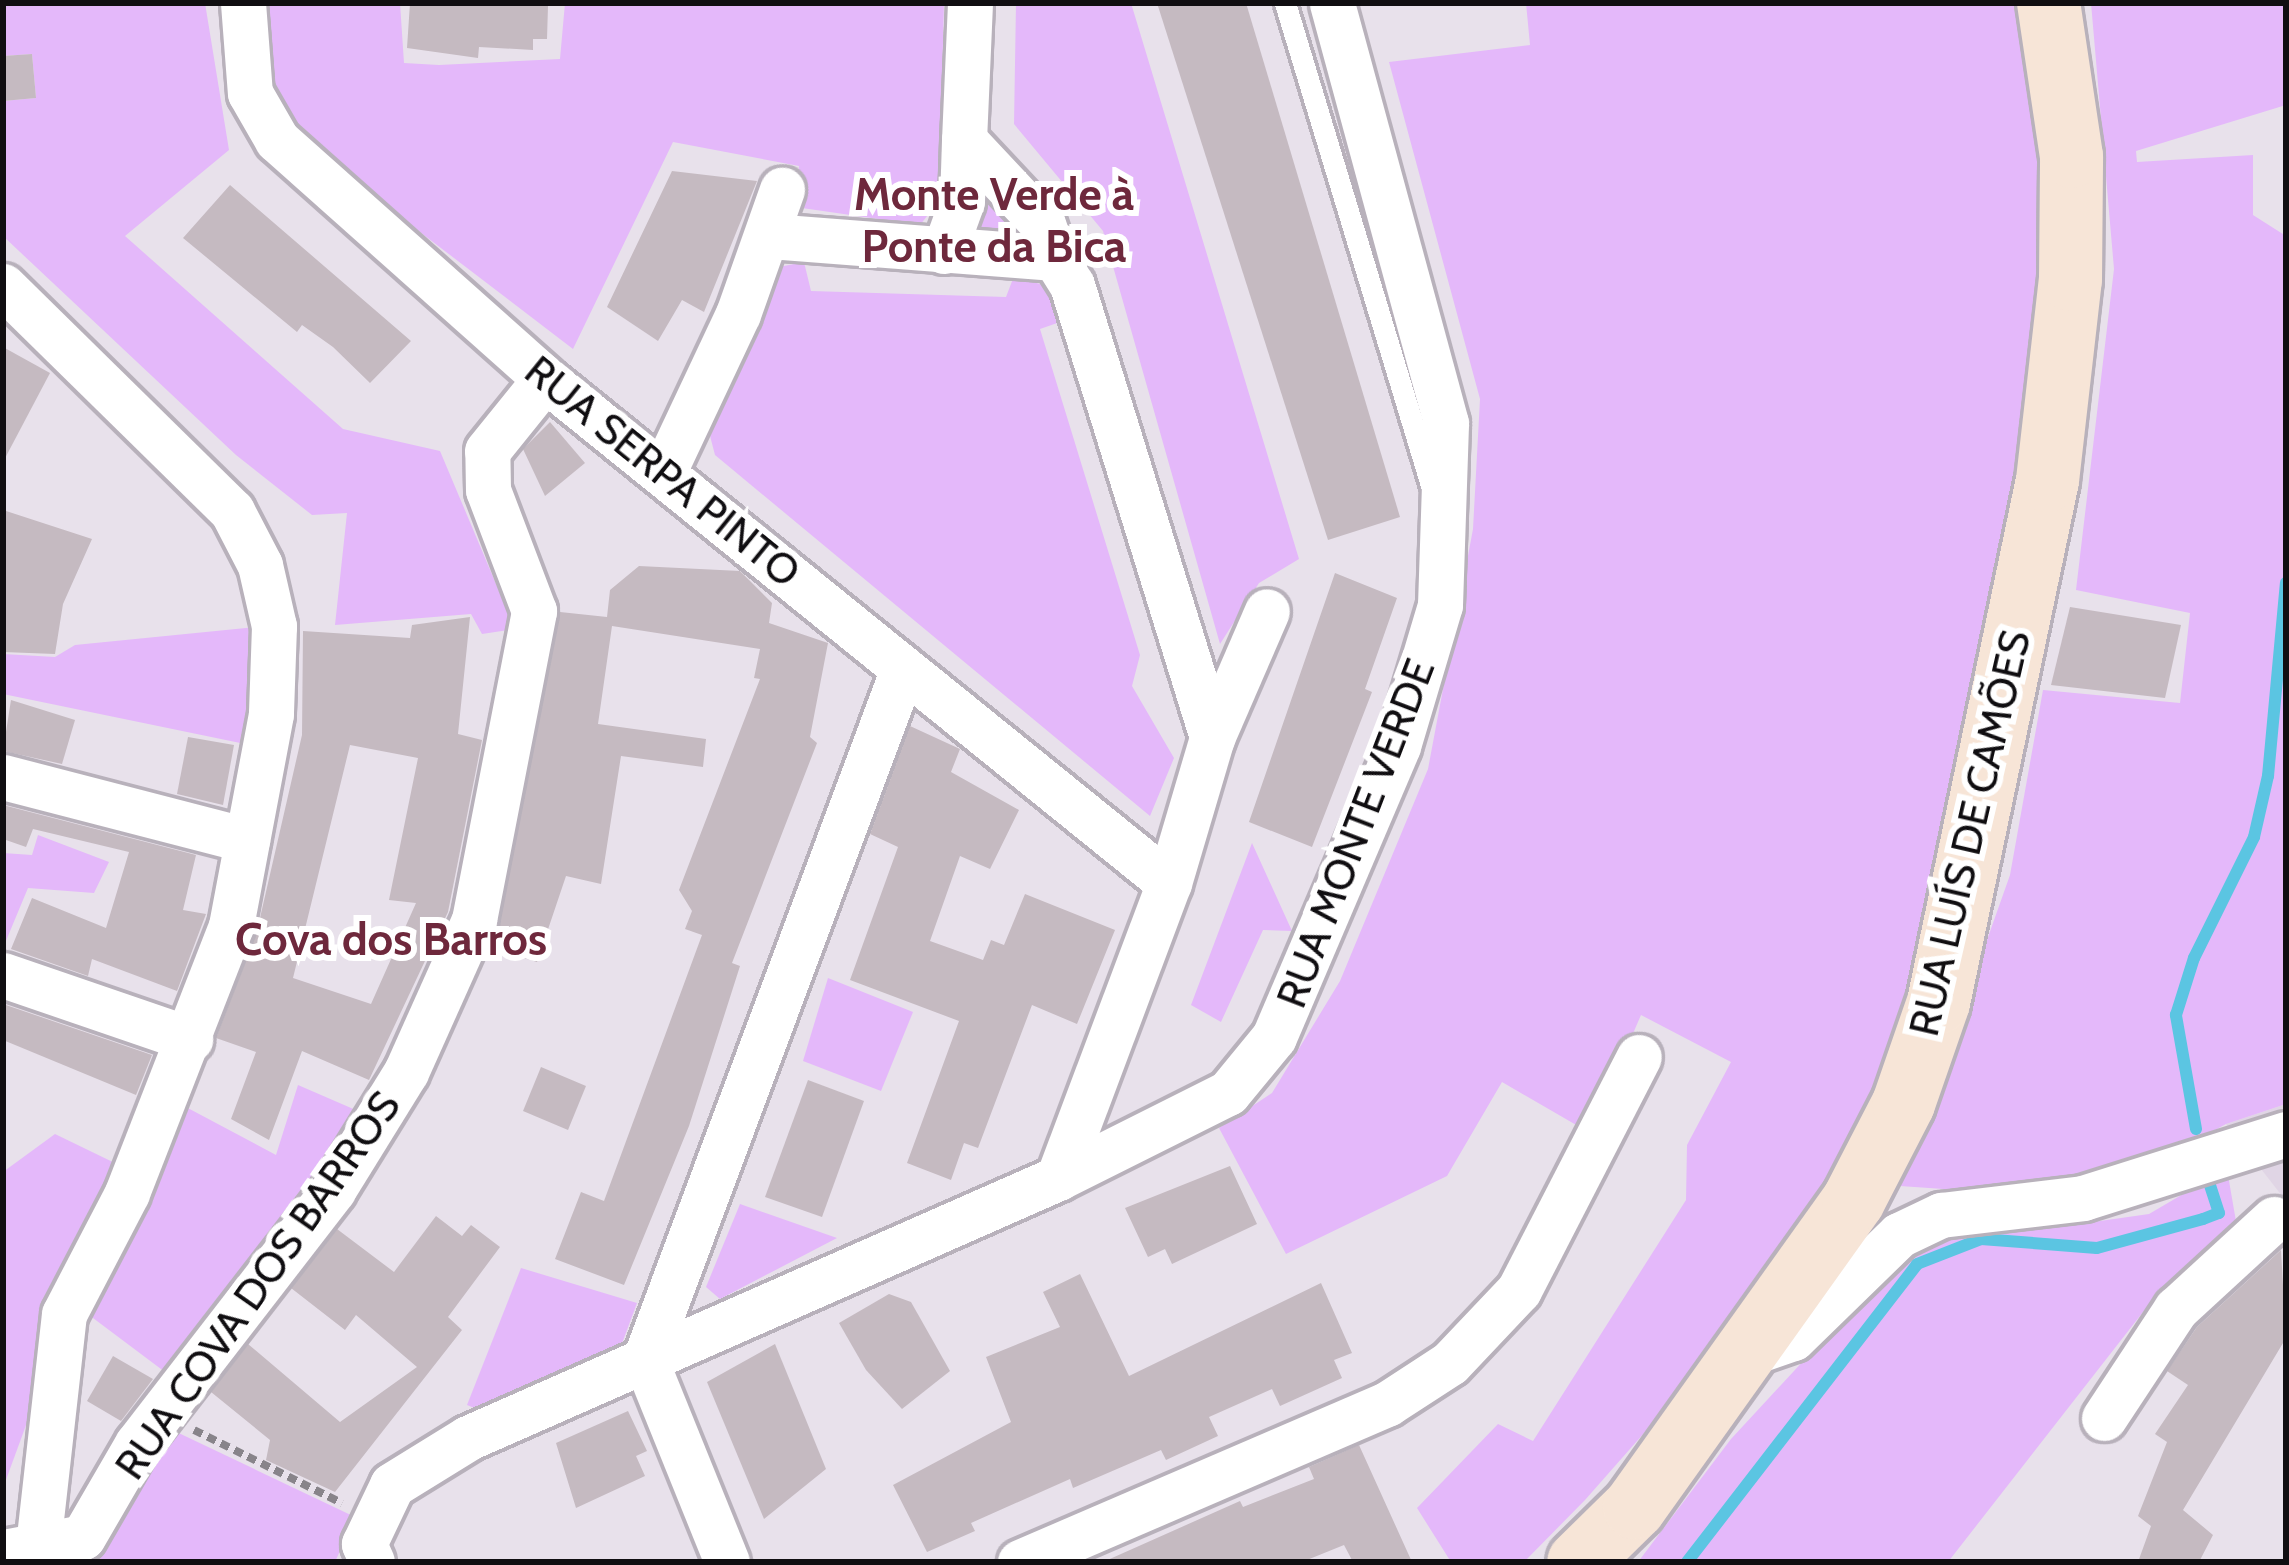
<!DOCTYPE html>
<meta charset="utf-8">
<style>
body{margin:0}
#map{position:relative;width:2289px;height:1565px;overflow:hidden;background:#e8e1eb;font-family:Cabin,sans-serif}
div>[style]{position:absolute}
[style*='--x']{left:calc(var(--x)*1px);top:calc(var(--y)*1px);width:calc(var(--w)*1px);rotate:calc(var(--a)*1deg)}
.built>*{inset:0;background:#e0d5e5}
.green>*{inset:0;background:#e4b8fa}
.stream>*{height:12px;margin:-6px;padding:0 6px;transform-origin:6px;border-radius:6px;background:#5bc5e2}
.building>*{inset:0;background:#c5bac1}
.path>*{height:8px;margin-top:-4px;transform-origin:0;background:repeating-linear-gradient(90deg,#88848a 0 9px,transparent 0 15px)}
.roads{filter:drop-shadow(3px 0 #b8b1bb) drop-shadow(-3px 0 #b8b1bb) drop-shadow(0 3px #b8b1bb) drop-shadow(0 -3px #b8b1bb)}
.lane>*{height:21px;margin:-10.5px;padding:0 10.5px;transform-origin:10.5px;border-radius:10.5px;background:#fff}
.street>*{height:45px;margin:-22.5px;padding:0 22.5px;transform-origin:22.5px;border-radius:22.5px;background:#fff}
.secondary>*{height:63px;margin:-31.5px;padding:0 31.5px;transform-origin:31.5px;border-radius:31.5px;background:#f7e5d7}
span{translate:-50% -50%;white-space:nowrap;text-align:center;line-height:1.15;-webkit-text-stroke:12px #fff;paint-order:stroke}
.street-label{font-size:42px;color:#100e11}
.neighbourhood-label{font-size:45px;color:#6e283c;font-weight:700}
.frame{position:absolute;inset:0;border:6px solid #100e11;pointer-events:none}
</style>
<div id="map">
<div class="built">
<div style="clip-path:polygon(2286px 1104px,2286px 1201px,2226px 1124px)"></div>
</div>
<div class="green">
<div style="clip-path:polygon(3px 3px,205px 3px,229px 150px,125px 236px,343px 429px,440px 451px,515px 629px,482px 634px,471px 614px,335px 625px,347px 513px,312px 515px,236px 455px,3px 236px,3px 101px,36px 98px,32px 54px,3px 56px)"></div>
<div style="clip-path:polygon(259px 3px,400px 3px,404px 63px,439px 65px,560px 59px,565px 3px,944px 3px,939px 201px,920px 225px,795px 207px,799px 166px,673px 142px,573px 349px,297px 138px,272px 98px)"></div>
<div style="clip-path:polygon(1016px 3px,1131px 3px,1299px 559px,1259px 583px,1220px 644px,1103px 231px,1014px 124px)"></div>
<div style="clip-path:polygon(1526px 3px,2026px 3px,2044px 160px,2047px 290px,1951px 866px,1876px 1099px,1813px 1220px,1726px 1340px,1585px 1500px,1524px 1562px,1451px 1562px,1417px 1508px,1498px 1424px,1533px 1441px,1686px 1200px,1687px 1145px,1731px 1062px,1641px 1015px,1590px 1133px,1502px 1082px,1447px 1176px,1286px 1254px,1219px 1128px,1272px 1093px,1340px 981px,1428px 769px,1473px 529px,1480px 399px,1389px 62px,1530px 45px)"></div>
<div style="clip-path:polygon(2091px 3px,2286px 3px,2286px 105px,2136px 151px,2137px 162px,2253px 155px,2253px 215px,2286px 236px,2286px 1104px,2226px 1124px,2159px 1161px,1987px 1192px,1900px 1186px,2010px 875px,2043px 690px,2180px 703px,2190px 613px,2076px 590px,2114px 269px)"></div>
<div style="clip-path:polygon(984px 188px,1025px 241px,973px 238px)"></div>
<div style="clip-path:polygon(804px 262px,811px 291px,1006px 297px,1014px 276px,1043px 285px,1063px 321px,1040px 329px,1140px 655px,1132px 686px,1174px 758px,1150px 816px,715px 455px,704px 413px,779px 267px)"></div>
<div style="clip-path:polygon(256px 627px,250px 745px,3px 694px,3px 654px,55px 657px,75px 645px)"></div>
<div style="clip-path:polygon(38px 835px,109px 862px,94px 893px,28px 888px,3px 948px,3px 853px,32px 855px)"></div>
<div style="clip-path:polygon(1252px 843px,1292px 931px,1263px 930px,1221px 1022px,1191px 1005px)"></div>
<div style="clip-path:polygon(828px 978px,913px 1012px,881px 1091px,803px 1061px)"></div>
<div style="clip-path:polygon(298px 1085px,358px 1111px,173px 1378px,85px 1312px,184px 1106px,276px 1155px)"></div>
<div style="clip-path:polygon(55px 1134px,121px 1166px,3px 1488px,3px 1172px)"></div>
<div style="clip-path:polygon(2219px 1173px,2228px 1175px,2238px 1233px,2150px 1303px,1948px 1562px,1638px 1562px,1731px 1439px,1895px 1262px,1931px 1241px,2019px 1219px,2079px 1224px,2149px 1214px)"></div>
<div style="clip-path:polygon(740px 1204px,837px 1238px,720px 1299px,706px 1287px)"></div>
<div style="clip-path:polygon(521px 1268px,637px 1303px,617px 1357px,487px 1413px,467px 1405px)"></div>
<div style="clip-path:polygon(166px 1427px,355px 1517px,335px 1562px,90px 1562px)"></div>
</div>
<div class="stream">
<div style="--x:2196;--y:1129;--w:116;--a:-100"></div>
<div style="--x:2176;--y:1015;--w:60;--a:-72.5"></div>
<div style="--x:2194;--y:958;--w:135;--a:-63.6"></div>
<div style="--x:2254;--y:837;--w:63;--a:-77.1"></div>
<div style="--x:2268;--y:776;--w:194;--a:-84.7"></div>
<div style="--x:1687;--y:1562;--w:376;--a:-52.3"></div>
<div style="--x:1917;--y:1264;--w:69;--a:-21.3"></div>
<div style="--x:1981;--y:1239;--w:116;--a:4.4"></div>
<div style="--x:2097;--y:1248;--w:110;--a:-15.3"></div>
<div style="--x:2203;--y:1219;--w:17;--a:-21"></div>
<div style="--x:2219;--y:1213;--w:39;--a:-108"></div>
</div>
<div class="building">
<div style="clip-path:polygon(410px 3px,548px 6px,547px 39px,533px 39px,533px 50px,479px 47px,478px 58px,407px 48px)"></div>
<div style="clip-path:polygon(1157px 3px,1246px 3px,1400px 517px,1328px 540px)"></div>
<div style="clip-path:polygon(32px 54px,36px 98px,3px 101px,3px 56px)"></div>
<div style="clip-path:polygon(672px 171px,757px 181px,704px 312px,682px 300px,658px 341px,607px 307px)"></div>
<div style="clip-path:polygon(230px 185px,411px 341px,370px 383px,333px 347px,302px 325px,297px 332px,183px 238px)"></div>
<div style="clip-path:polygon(3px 347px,50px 373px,3px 462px)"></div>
<div style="clip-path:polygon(550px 422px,585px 463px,545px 496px,523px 449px)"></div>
<div style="clip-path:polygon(3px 510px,92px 539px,63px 604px,55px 654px,3px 652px)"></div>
<div style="clip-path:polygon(639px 566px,740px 571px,772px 603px,769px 623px,828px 643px,810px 737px,817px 743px,732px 963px,740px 966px,689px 1126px,624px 1285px,555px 1259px,581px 1192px,604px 1201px,702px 935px,685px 929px,692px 911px,679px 890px,760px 679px,754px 678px,760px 649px,612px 626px,598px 724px,706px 739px,703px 767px,621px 756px,601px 884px,566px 876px,537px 962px,491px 948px,560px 612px,607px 617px,610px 590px)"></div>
<div style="clip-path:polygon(1335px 573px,1397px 598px,1365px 689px,1372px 692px,1312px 847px,1249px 822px)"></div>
<div style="clip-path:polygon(2070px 607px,2181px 625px,2165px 698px,2051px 685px)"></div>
<div style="clip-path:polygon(evenodd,470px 617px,458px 734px,482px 740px,448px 912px,369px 1080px,302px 1051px,269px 1140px,231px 1119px,256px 1052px,216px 1038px,257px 931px,302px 735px,303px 631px,410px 638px,412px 625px,470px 617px,350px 745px,418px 758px,389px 900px,416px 903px,371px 1004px,293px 978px,350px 745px)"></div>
<div style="clip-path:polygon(11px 700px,75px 720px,62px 764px,3px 751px)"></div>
<div style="clip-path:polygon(910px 726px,960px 749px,951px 772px,1019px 810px,990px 869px,960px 856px,930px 941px,983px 960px,991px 940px,1004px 945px,1025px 894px,1115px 930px,1077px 1024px,1032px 1005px,978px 1148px,964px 1143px,951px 1180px,907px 1163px,959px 1021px,850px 980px,898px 847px,870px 834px)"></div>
<div style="clip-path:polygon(188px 737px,234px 745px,223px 805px,177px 794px)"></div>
<div style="clip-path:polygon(3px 805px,196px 855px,183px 910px,206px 914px,177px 991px,92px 959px,88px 976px,11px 949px,32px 898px,106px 928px,129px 852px,33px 829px,26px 847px,3px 839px)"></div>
<div style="clip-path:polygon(3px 1004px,152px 1055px,136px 1095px,3px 1040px)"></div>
<div style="clip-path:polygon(541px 1067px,586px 1086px,568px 1130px,523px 1111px)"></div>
<div style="clip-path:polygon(808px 1080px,864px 1101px,822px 1217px,765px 1197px)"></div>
<div style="clip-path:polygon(1230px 1166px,1257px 1224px,1172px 1264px,1165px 1249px,1148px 1257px,1125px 1208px)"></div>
<div style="clip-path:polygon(436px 1216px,462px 1236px,471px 1225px,500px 1247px,448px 1317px,462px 1330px,335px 1492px,266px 1460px,270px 1440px,211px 1392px,248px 1344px,340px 1422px,417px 1367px,356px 1315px,345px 1330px,291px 1288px,337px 1229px,394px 1272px)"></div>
<div style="clip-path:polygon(2281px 1250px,2286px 1338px,2183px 1510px,2213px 1535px,2199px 1562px,2138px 1562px,2151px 1526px,2138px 1516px,2167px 1442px,2155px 1434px,2188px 1385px,2167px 1371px,2197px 1327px)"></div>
<div style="clip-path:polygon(1080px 1274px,1129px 1376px,1321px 1283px,1352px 1353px,1334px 1360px,1342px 1378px,1280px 1406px,1272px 1389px,1209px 1417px,1218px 1436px,1166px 1460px,1161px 1450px,1073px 1488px,1070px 1479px,971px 1523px,975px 1531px,927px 1552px,893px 1485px,1011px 1422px,986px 1357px,1060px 1327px,1043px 1292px)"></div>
<div style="clip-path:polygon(889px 1294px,911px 1302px,950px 1371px,902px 1409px,866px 1370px,839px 1323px)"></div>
<div style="clip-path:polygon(775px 1344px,826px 1469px,764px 1519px,707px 1382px)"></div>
<div style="clip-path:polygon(113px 1356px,153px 1379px,121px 1421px,87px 1401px)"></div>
<div style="clip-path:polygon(628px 1411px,647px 1451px,636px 1456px,645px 1476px,576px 1508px,556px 1443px)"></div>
<div style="clip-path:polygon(1359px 1445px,1412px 1562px,1353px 1562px,1344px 1545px,1302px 1562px,1103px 1562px,1240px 1501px,1243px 1507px,1314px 1479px,1309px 1467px)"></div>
</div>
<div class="path">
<div style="--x:194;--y:1430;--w:165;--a:26.3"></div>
</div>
<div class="roads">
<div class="lane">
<div style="--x:1285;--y:3;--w:504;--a:73.15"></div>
</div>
<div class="street">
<div style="--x:243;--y:3;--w:90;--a:85.6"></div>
<div style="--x:250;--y:93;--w:54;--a:60.1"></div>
<div style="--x:277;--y:140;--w:359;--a:41.7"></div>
<div style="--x:545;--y:379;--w:802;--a:38.93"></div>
<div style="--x:970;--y:3;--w:137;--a:92.5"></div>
<div style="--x:964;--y:140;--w:115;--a:46.8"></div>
<div style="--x:1043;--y:224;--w:36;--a:71"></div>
<div style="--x:770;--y:236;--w:286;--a:4.4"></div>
<div style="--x:1055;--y:258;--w:32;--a:58"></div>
<div style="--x:1072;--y:285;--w:474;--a:72.8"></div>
<div style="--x:944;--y:251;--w:53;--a:-70.2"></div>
<div style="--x:962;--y:201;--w:61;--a:-88.1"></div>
<div style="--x:3;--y:286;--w:321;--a:44.5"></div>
<div style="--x:232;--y:511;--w:61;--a:62.6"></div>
<div style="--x:260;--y:565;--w:63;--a:77.1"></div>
<div style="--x:274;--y:626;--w:88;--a:92"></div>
<div style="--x:271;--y:714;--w:216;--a:100.7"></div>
<div style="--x:231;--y:926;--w:287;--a:111.3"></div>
<div style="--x:127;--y:1193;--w:136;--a:117.5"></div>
<div style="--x:64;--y:1314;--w:250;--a:96.4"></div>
<div style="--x:665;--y:469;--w:171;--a:-64.8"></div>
<div style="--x:738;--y:314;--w:132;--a:-70.5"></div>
<div style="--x:3;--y:777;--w:252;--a:14.5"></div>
<div style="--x:3;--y:975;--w:198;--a:18.9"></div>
<div style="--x:1058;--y:1178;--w:315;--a:-69.4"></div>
<div style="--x:1169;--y:883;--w:151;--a:-73.5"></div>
<div style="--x:1212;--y:738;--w:138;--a:-66.6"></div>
<div style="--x:1741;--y:1356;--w:55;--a:-19.1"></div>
<div style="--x:1793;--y:1338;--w:148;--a:-44.2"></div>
<div style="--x:1899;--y:1235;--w:47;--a:-25.5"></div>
<div style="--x:1941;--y:1215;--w:143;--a:-6.8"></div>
<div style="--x:2083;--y:1198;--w:213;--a:-17.5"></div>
<div style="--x:2104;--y:1418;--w:131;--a:-56.6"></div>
<div style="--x:2176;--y:1309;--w:133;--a:-42.6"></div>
<div style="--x:3;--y:1552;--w:81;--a:-10.6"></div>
<div style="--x:83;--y:1537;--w:108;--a:-59.9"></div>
<div style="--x:137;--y:1444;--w:321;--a:-52.3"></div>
<div style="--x:333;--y:1190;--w:139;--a:-58.3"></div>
<div style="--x:406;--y:1072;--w:167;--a:-65.9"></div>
<div style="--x:474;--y:920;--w:315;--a:-79"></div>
<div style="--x:534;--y:611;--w:129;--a:-110.8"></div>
<div style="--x:488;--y:490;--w:39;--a:-91"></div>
<div style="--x:487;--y:451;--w:92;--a:-51.1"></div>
<div style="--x:372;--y:1562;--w:20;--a:-114"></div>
<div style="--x:364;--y:1544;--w:65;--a:-64.6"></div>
<div style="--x:392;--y:1485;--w:89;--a:-31.7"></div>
<div style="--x:468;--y:1438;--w:645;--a:-23.78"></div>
<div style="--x:1058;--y:1178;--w:190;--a:-26.6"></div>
<div style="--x:1228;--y:1093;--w:72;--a:-50.6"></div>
<div style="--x:1274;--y:1037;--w:316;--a:-66.9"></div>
<div style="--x:1398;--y:746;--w:147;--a:-73.4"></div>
<div style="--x:1440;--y:605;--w:182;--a:-88.1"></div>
<div style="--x:1446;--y:423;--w:435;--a:-105.2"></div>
<div style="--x:727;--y:1562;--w:219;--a:-112"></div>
<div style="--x:645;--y:1359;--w:737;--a:-69.5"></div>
<div style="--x:1020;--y:1562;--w:400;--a:-23.3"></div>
<div style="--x:1387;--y:1404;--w:75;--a:-33.1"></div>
<div style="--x:1450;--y:1363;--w:100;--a:-46.6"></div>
<div style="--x:1519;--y:1290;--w:262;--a:-62.8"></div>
</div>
<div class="secondary">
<div style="--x:1578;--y:1562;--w:78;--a:-44.5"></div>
<div style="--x:1634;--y:1507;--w:377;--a:-54.5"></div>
<div style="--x:1853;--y:1200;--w:109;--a:-62.7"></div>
<div style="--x:1903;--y:1103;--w:107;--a:-70.9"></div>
<div style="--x:1938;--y:1002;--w:533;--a:-78.21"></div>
<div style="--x:2047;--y:480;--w:202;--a:-83.5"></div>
<div style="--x:2070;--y:279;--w:123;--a:-89.5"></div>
<div style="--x:2071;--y:156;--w:155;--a:-98.5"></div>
</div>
</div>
<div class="street-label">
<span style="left:663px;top:471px;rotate:39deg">RUA SERPA PINTO</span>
<span style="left:1355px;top:833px;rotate:-69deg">RUA MONTE VERDE</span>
<span style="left:1969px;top:833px;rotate:-77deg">RUA LUÍS DE CAMÕES</span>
<span style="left:257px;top:1285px;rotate:-55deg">RUA COVA DOS BARROS</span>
</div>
<div class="neighbourhood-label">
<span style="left:994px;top:221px">Monte Verde à<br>Ponte da Bica</span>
<span style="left:391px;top:940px">Cova dos Barros</span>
</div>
<div class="frame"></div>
</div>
